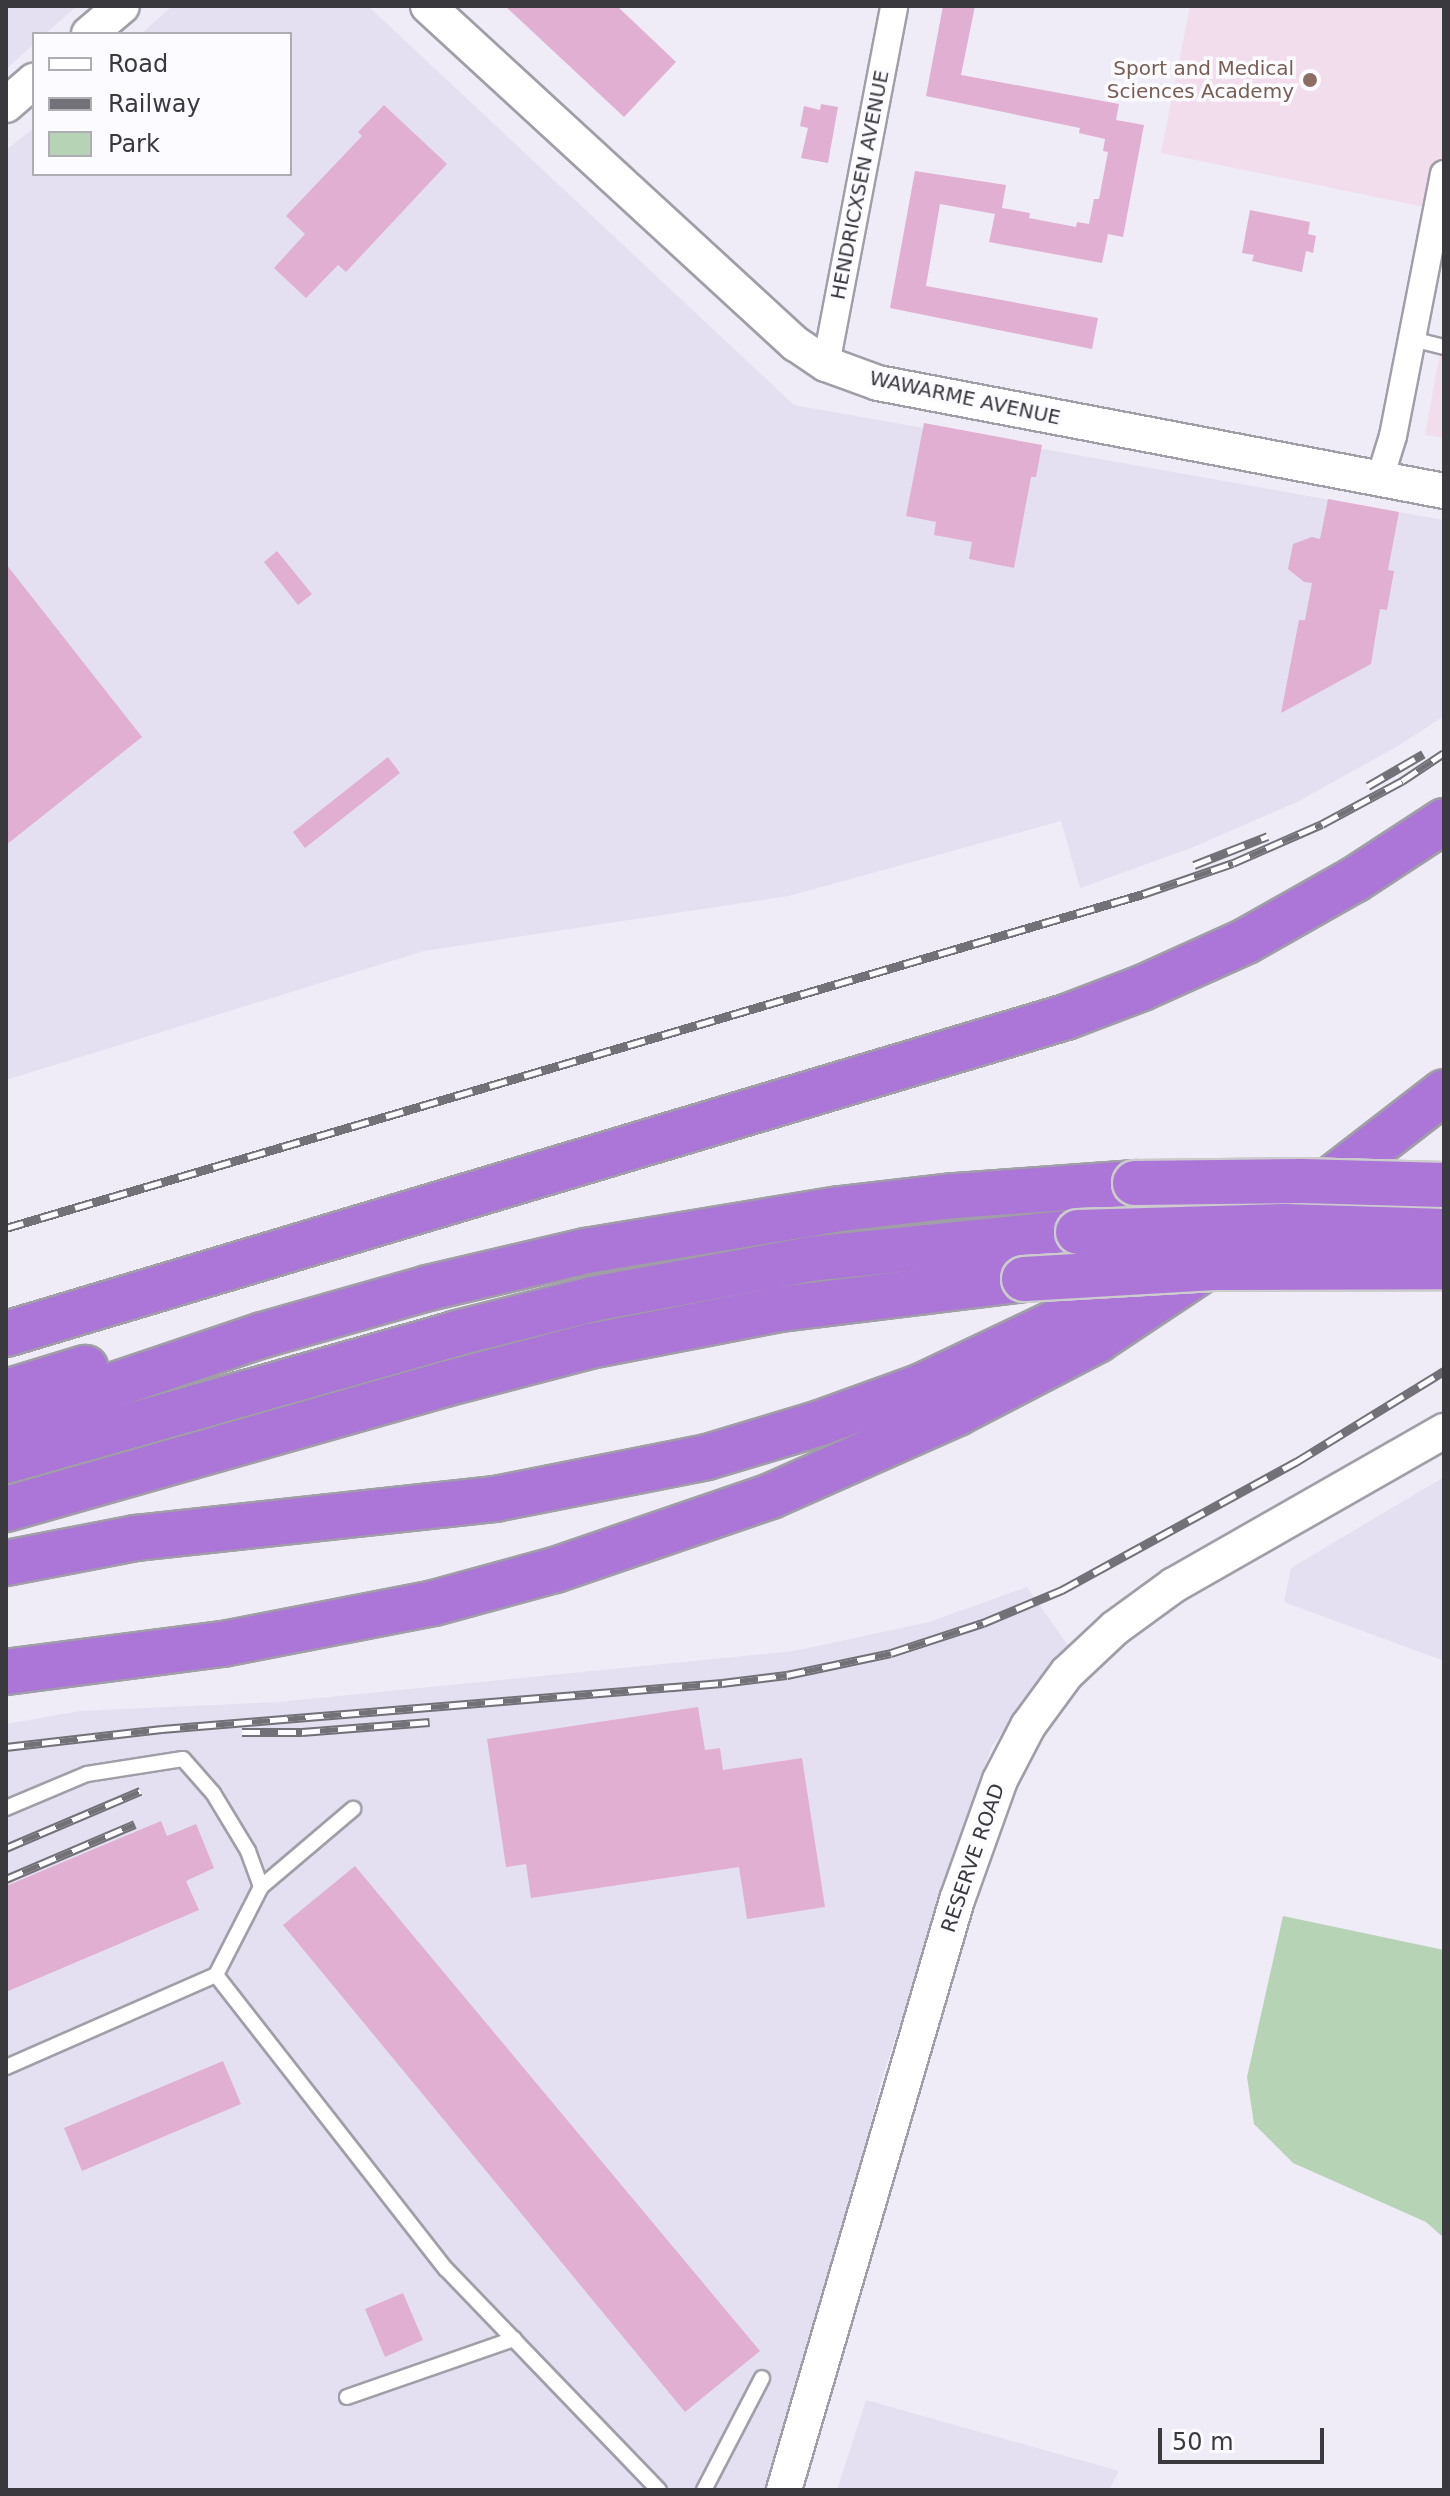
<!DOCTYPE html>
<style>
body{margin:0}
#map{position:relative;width:1450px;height:2496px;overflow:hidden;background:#efecf7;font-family:"DejaVu Sans",sans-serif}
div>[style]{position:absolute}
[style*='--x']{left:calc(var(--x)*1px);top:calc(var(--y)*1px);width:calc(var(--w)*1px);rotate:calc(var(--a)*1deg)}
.built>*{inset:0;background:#e4e0f1}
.education>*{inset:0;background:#f2dded}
.green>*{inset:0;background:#b6d3b6}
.building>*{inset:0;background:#e1afd2}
.roads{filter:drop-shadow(2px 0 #a09ea7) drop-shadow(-2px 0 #a09ea7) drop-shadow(0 2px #a09ea7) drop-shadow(0 -2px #a09ea7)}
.service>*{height:14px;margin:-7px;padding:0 7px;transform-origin:7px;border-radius:7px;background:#fff}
.minor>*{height:26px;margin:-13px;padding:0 13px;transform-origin:13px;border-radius:13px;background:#fff}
.tertiary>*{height:34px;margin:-17px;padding:0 17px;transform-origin:17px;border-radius:17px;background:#fff}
.motorway>*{height:44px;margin:-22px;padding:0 22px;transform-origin:22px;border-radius:22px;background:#ac75d8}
.rail>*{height:9px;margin-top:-4.5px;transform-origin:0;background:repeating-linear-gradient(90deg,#fcfbff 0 18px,#727177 0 36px);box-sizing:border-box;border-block:2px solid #727177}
.bridges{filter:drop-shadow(2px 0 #cccccd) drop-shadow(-2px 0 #cccccd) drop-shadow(0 2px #cccccd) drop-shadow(0 -2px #cccccd)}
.motorway-bridge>*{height:44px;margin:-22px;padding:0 22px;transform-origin:22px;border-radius:22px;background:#ac75d8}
.dots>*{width:22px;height:22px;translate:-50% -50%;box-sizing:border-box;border:4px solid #fcfbff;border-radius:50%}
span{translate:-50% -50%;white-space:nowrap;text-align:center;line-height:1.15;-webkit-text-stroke:7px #fcfbff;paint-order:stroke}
.education-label{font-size:20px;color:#785e54}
.right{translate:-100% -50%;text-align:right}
.street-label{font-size:20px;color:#3a393d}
.frame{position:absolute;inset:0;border:8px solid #3a393d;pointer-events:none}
.legend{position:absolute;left:32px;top:32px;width:260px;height:144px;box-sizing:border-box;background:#fcfbff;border:2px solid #aeadb1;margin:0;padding:10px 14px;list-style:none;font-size:24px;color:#3a393d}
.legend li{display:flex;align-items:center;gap:16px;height:40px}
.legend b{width:40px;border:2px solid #aeadb1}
.scale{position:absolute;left:1158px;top:2428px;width:166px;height:36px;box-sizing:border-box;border:4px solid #3a393d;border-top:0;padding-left:10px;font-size:24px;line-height:28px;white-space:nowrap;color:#3a393d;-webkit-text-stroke:6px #fcfbff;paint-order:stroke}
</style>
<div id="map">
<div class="built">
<div style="clip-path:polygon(6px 6px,77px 6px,45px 34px,34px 34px,34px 44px,6px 69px)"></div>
<div style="clip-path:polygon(172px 6px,368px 6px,794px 405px,1444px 520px,1444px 716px,1398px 746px,1297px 802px,1191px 848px,1080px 888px,1061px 821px,789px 896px,424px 951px,6px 1080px,6px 150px,34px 128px,34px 174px,290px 174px,290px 34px,141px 34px)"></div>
<div style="clip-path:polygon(1444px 1477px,1444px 1661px,1284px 1602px,1291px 1568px)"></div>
<div style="clip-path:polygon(1027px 1587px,1069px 1647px,1029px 1695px,991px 1748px,882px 2078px,859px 2171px,765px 2490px,6px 2490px,6px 1724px,80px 1711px,279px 1702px,794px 1651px,929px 1622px)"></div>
<div style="clip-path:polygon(866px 2400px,1119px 2471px,1109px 2490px,837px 2490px)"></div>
</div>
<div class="education">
<div style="clip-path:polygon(1190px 6px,1444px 6px,1444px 211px,1161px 153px)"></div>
<div style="clip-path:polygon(1444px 331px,1444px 438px,1425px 435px)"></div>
</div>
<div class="green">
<div style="clip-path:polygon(1283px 1916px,1444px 1950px,1444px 2238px,1426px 2222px,1293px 2163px,1254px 2124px,1247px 2077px)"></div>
</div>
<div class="building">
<div style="clip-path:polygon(505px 6px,617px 6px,676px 62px,624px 117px)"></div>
<div style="clip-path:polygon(943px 6px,975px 6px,961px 75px,1119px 104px,1116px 120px,1144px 125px,1123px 237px,1108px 234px,1102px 263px,989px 242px,995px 214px,940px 204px,926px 286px,1098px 318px,1092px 349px,890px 308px,915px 171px,1006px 185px,1002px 208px,1030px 213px,1029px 218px,1076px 227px,1077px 222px,1089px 224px,1094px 199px,1099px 199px,1108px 152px,1103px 151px,1105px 139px,1079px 133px,1080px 128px,926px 96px)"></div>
<div style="clip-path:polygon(821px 104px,838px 107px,828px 163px,801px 158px,808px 128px,800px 126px,804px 106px,820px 110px)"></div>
<div style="clip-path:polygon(384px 105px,447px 164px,346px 272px,338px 265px,306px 298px,274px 268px,305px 234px,286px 216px,362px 136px,358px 132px)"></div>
<div style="clip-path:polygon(1250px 210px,1310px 222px,1308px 234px,1316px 236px,1313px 253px,1306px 251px,1302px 272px,1252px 261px,1254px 255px,1242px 253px)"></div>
<div style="clip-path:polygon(924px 423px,1042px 445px,1036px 477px,1031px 477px,1014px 568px,969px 559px,972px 542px,934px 535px,936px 522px,906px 516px)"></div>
<div style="clip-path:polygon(1328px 499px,1399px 512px,1388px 570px,1394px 571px,1387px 610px,1380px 609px,1371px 664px,1281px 713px,1299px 620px,1305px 620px,1312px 583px,1304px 582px,1288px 569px,1293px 544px,1312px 537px,1320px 539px)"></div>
<div style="clip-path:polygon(277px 551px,312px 594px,298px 605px,264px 562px)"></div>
<div style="clip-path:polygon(6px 564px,142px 737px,6px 845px)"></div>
<div style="clip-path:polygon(388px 757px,400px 773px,305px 848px,293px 832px)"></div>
<div style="clip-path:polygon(698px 1707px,705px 1750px,720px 1748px,723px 1770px,802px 1758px,825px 1907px,747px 1919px,739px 1867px,531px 1898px,526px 1864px,506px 1867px,487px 1739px)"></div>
<div style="clip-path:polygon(161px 1821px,167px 1836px,196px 1824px,214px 1868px,186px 1881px,199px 1910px,6px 1992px,6px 1886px)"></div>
<div style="clip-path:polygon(355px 1866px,760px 2351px,685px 2412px,283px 1925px)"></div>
<div style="clip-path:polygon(223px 2061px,241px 2104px,82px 2171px,64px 2128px)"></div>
<div style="clip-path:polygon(403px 2293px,423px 2340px,385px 2357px,365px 2309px)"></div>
</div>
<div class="roads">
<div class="service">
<div style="--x:1412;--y:339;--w:33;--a:14"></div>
<div style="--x:6;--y:1808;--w:88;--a:-22.8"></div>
<div style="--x:87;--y:1774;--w:97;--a:-8.9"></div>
<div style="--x:183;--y:1759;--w:45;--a:48.6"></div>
<div style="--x:213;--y:1793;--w:68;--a:58.9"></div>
<div style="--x:248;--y:1851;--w:38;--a:70"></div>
<div style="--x:261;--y:1887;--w:99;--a:117.1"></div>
<div style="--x:216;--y:1975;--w:229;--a:156.3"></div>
<div style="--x:261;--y:1887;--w:121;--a:-40.3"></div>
<div style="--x:216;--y:1975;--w:373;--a:52"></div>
<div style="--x:446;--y:2269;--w:307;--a:46.1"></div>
<div style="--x:347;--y:2397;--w:177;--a:-19.2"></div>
<div style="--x:704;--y:2490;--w:126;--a:-62.6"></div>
</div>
<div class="minor">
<div style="--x:826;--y:364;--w:364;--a:-79.2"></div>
<div style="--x:1380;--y:478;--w:44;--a:-72.8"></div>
<div style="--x:1393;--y:436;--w:267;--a:-79"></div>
</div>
<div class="tertiary">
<div style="--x:428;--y:6;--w:500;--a:42.6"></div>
<div style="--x:796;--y:344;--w:36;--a:34"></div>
<div style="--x:826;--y:364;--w:55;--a:20.1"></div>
<div style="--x:878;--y:383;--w:576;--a:10.8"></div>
<div style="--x:89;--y:34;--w:43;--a:-40.3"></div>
<div style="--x:6;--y:105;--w:37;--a:-41"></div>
<div style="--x:784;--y:2490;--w:615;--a:-73.66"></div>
<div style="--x:957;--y:1900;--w:127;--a:-70.3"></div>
<div style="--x:1000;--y:1780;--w:61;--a:-62.6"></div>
<div style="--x:1028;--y:1726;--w:66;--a:-53.7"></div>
<div style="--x:1067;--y:1673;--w:66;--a:-43.2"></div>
<div style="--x:1115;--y:1628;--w:73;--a:-36.1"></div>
<div style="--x:1174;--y:1585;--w:311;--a:-29.7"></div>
</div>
<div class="motorway">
<div style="--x:6;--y:1334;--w:1106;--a:-16.65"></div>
<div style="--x:1066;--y:1017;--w:81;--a:-20.9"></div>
<div style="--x:1142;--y:988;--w:114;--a:-24.3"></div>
<div style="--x:1246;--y:941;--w:124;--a:-29.5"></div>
<div style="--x:1354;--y:880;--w:108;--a:-33.2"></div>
<div style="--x:6;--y:1392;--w:83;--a:-16.9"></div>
<div style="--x:6;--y:1427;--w:116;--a:-21.3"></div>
<div style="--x:114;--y:1385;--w:157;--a:-18.6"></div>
<div style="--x:263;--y:1335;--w:172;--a:-15.9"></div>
<div style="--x:428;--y:1288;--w:162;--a:-13.2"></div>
<div style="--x:586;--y:1251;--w:257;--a:-9.4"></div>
<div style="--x:840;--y:1209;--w:115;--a:-6.5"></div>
<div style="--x:954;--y:1196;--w:181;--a:-4.1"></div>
<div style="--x:6;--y:1461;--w:469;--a:-15.8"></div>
<div style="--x:457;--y:1333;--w:140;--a:-14"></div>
<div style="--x:593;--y:1299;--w:221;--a:-10.4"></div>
<div style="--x:810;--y:1259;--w:269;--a:-5.8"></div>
<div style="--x:6;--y:1509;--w:456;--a:-15.9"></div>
<div style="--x:445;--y:1384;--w:150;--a:-14.7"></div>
<div style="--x:590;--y:1346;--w:194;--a:-11"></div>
<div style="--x:780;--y:1309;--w:246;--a:-7"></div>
<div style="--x:6;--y:1563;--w:132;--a:-10.9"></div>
<div style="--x:136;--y:1538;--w:361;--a:-6.2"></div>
<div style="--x:495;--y:1499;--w:216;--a:-11.2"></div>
<div style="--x:707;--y:1457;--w:118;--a:-16.7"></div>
<div style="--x:820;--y:1423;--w:109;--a:-19.9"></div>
<div style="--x:922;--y:1386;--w:266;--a:-25.4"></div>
<div style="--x:6;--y:1672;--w:219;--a:-7.4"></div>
<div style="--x:223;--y:1644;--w:215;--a:-11"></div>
<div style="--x:434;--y:1603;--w:125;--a:-15.3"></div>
<div style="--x:555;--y:1570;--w:228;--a:-18.9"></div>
<div style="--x:771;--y:1496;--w:204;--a:-24"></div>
<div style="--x:957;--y:1413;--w:158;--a:-27.5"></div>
<div style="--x:1097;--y:1340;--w:231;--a:-33.7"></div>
<div style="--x:1289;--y:1212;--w:196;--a:-37.7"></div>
</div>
</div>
<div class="rail">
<div style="--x:1368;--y:786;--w:64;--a:-30.2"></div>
<div style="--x:1194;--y:865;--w:79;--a:-21.4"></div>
<div style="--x:6;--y:1228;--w:1185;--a:-16.37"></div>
<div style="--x:1143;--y:894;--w:95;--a:-19"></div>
<div style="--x:1233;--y:863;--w:97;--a:-23.7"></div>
<div style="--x:1322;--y:824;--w:91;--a:-28.3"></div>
<div style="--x:1402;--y:781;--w:50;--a:-33.7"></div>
<div style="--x:242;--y:1732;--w:60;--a:0"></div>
<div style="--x:302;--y:1732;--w:128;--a:-4.5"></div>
<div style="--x:6;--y:1747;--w:157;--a:-6.6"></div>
<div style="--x:162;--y:1729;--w:562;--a:-4.7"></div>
<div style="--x:722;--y:1683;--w:65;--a:-7"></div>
<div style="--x:787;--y:1675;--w:106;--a:-11.9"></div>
<div style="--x:891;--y:1653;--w:97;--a:-18.1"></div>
<div style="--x:983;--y:1623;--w:86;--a:-22.7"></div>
<div style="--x:1062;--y:1590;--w:267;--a:-28.7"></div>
<div style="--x:1296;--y:1462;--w:174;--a:-31.6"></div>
<div style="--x:6;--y:1848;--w:146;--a:-23"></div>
<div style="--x:6;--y:1879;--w:140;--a:-23.1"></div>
</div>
<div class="bridges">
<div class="motorway-bridge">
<div style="--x:1135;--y:1183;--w:167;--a:-0.7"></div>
<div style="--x:1302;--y:1181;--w:142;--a:1.6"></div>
<div style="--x:1078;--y:1232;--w:206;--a:-1.7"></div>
<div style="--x:1284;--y:1226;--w:160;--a:1.8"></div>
<div style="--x:1024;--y:1279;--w:190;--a:-3.3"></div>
<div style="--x:1214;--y:1268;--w:230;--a:-0.2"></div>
</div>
</div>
<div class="dots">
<div style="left:1310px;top:80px;background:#8d6e63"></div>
</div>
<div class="education-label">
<span class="right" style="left:1294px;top:80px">Sport and Medical<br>Sciences Academy</span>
</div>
<div class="street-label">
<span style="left:860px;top:185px;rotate:-79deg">HENDRICXSEN AVENUE</span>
<span style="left:965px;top:398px;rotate:12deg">WAWARME AVENUE</span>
<span style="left:973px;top:1858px;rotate:-71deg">RESERVE ROAD</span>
</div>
<div class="frame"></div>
<ul class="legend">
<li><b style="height:10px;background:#fff"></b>Road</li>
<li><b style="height:10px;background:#727177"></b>Railway</li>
<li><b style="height:22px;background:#b6d3b6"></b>Park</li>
</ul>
<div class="scale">50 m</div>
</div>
